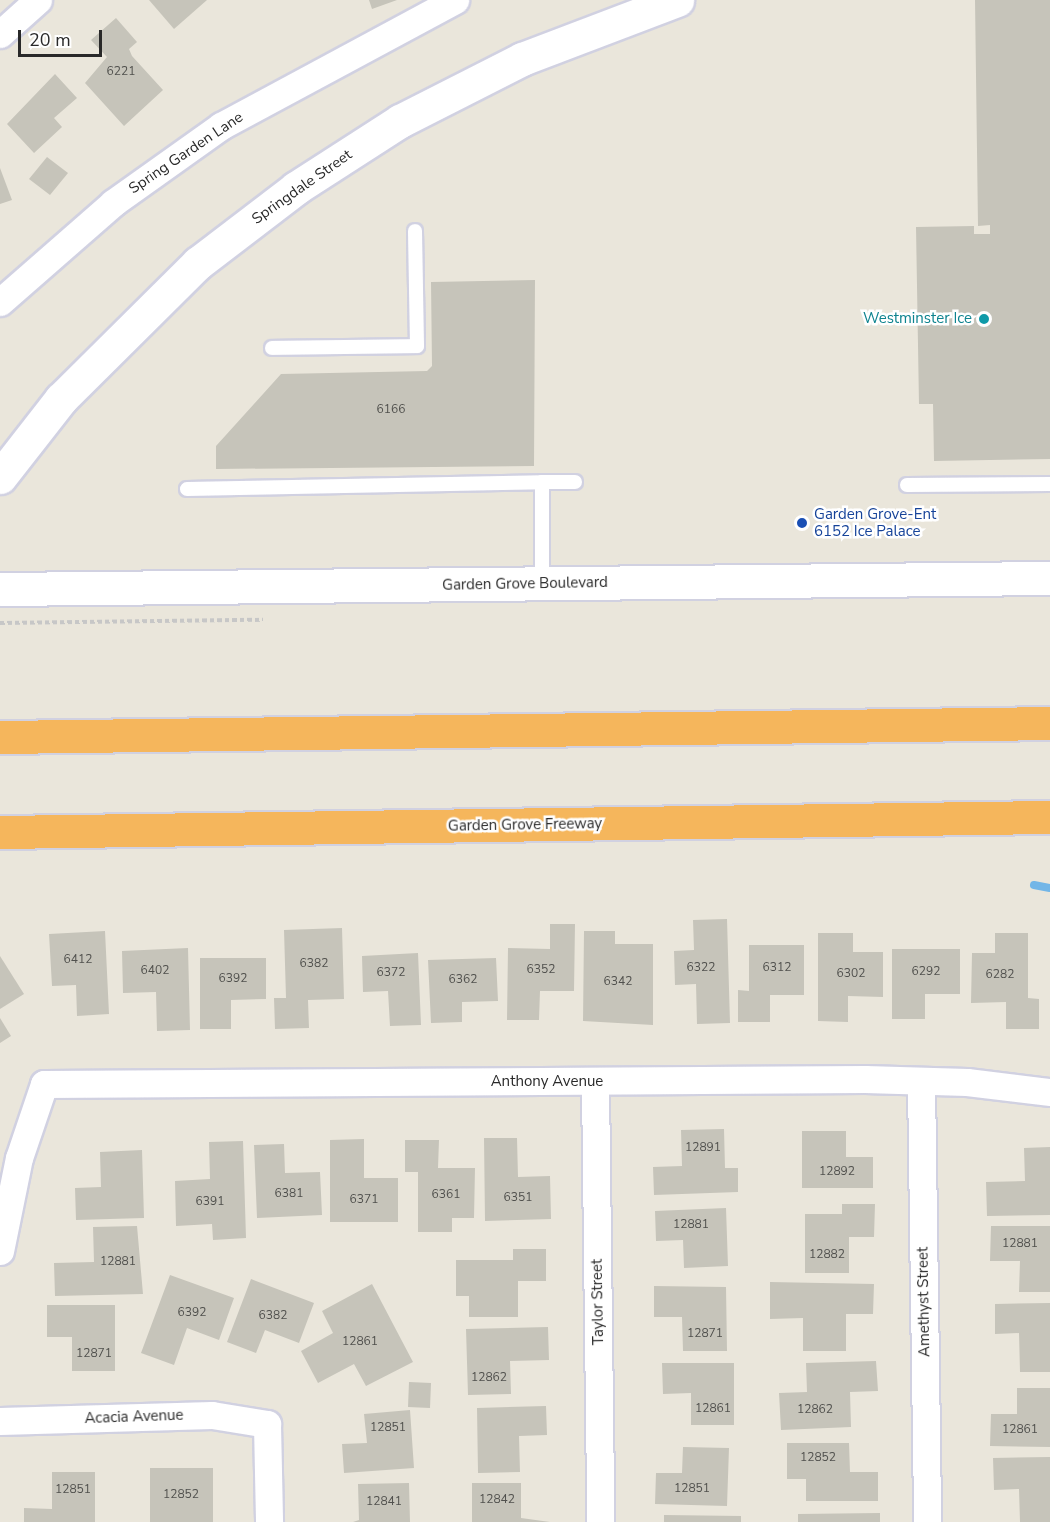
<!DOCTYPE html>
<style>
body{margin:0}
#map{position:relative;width:1050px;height:1522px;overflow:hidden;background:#eae6db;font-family:"Nunito Sans",sans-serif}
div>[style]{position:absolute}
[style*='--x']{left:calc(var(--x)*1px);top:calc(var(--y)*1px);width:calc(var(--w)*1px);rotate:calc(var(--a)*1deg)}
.stream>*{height:8px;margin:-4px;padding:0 4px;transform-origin:4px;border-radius:4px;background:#73b6e7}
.building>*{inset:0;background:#c6c4ba}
.path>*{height:4px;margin-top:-2px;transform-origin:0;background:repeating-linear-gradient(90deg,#c7c7c7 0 4.5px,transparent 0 7.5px)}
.roads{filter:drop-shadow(2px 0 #d1d1e1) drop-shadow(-2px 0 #d1d1e1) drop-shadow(0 2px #d1d1e1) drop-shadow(0 -2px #d1d1e1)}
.lane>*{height:14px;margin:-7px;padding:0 7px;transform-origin:7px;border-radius:7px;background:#fff}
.street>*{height:27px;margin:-13.5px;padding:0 13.5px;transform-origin:13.5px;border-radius:13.5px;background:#fff}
.secondary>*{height:33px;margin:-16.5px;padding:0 16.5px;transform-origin:16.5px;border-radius:16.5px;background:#fff}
.highway>*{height:33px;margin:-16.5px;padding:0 16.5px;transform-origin:16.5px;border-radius:16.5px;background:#f5b65c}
.dots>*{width:16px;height:16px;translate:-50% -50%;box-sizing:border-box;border:3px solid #fff;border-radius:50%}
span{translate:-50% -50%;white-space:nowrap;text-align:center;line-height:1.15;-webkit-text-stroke:5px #fff;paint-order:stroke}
.number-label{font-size:12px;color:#50504d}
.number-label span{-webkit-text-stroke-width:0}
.street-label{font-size:15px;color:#292929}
.culture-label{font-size:15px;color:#0d838f}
.right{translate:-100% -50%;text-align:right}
.transit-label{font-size:15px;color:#164399}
.left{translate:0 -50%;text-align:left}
.scale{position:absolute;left:18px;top:30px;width:84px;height:27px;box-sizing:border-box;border:3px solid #292929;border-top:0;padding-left:8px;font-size:18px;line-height:21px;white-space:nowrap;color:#292929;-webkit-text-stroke:4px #fff;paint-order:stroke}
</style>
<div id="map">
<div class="stream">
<div style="--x:1034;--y:885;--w:16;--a:11"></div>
</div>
<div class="building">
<div style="clip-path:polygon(149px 0,207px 0,174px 29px)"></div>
<div style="clip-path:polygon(369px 0,397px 0,372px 9px)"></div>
<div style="clip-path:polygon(975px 0,1050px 0,1050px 459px,934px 461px,933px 404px,919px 404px,916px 227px,974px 226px,974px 234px,990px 234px,990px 225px,978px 226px)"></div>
<div style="clip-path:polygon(116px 18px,137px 42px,129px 49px,132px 56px,163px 90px,124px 126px,85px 83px,107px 57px,91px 40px)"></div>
<div style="clip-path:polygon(55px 74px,77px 98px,54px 118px,62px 127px,34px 153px,7px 124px)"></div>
<div style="clip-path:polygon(47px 157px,68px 173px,50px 195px,29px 179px)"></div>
<div style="clip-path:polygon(0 168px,12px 200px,0 204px)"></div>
<div style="clip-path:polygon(535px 280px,534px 466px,216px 469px,216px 446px,281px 374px,427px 371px,432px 366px,431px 282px)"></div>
<div style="clip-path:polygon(727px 919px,730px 1023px,697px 1024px,696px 984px,675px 985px,674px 951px,694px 950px,693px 920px)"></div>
<div style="clip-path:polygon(550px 924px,575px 924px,574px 991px,540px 991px,539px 1020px,507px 1020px,508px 948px,550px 949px)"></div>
<div style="clip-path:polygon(342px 928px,344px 999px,308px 1000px,309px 1028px,275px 1029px,274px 998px,286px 998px,284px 930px)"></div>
<div style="clip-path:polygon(105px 931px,109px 1014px,77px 1016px,76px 985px,52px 986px,49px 934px)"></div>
<div style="clip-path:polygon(584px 931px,615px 931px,615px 944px,653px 944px,653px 1025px,583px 1021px)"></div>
<div style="clip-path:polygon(818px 933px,853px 933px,853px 952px,883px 952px,883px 997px,848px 996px,848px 1022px,818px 1021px)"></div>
<div style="clip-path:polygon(995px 933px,1028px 933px,1028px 998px,1039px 999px,1039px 1029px,1006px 1029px,1006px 1002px,971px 1003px,972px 953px,995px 953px)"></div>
<div style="clip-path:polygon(749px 945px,804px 945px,804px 995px,770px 995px,770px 1022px,738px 1022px,738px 990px,749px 991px)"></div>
<div style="clip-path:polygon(188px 948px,190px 1030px,157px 1031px,156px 992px,123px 993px,122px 951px)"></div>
<div style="clip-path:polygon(892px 949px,960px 949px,960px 994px,925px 994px,925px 1019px,892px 1019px)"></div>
<div style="clip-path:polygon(418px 953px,421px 1025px,390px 1026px,388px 991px,363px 992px,362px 956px)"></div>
<div style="clip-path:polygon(0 956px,24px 994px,0 1009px)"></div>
<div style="clip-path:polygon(200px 958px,266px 958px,266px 999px,231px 1000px,231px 1029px,200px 1029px)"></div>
<div style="clip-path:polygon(496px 958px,498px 1001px,462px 1002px,462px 1022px,431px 1023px,428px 960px)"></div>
<div style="clip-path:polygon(0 1018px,11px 1036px,0 1043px)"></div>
<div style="clip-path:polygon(724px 1129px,725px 1168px,738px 1168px,738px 1192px,654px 1195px,653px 1167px,682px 1166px,681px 1130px)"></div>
<div style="clip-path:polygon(802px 1131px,846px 1131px,846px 1157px,873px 1157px,873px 1188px,802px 1188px)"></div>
<div style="clip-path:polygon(484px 1138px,517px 1138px,518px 1177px,550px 1176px,551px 1219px,485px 1221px)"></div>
<div style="clip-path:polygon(364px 1139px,364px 1178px,398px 1178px,398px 1222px,330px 1222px,330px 1140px)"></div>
<div style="clip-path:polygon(405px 1140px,439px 1140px,438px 1168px,475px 1168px,474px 1218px,452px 1218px,452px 1232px,418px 1232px,418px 1172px,405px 1172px)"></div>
<div style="clip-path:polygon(243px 1141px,246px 1238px,213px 1240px,212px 1224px,176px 1226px,175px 1181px,210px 1179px,209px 1142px)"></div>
<div style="clip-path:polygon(284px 1144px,285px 1173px,320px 1172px,322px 1215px,257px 1218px,254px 1145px)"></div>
<div style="clip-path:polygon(1050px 1147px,1050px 1215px,987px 1216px,986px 1182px,1025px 1181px,1024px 1148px)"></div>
<div style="clip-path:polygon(142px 1150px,144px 1218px,76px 1220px,75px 1188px,101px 1187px,100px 1152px)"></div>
<div style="clip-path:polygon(842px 1204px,875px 1204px,874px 1237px,849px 1237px,849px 1273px,805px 1273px,805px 1214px,842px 1214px)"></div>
<div style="clip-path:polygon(726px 1208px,728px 1266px,684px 1268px,683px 1240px,656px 1241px,655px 1211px)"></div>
<div style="clip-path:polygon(137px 1226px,143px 1294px,55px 1296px,54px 1263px,94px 1262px,93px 1227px)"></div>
<div style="clip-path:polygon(991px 1226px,1050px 1226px,1050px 1292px,1019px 1292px,1020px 1261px,990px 1261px)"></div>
<div style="clip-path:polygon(513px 1249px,546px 1249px,546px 1281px,518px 1281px,518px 1317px,469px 1317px,469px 1296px,456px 1296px,456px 1260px,513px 1260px)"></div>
<div style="clip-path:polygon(170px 1275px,234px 1298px,219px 1340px,187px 1328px,174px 1365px,141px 1353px)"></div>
<div style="clip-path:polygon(251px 1279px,314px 1303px,299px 1343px,265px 1330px,256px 1353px,227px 1342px)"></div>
<div style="clip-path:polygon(770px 1282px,874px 1284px,873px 1314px,846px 1314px,846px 1351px,803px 1351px,803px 1318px,770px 1319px)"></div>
<div style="clip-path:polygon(372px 1284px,413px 1362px,366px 1386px,354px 1364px,318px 1383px,301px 1351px,333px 1333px,322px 1311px)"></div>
<div style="clip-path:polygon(654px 1286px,726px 1287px,727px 1351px,683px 1351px,682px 1317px,654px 1317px)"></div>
<div style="clip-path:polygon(1050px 1303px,1050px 1372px,1020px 1372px,1019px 1333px,995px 1334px,995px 1304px)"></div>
<div style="clip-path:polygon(47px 1305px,115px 1305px,115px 1371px,72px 1371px,72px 1337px,47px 1337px)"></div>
<div style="clip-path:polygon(548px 1327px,549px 1360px,510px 1361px,511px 1394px,468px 1395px,466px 1329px)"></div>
<div style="clip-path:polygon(876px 1361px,878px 1391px,850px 1392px,851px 1427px,781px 1430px,779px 1393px,807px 1392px,806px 1363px)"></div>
<div style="clip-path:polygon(662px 1363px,734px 1363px,734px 1425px,691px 1425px,691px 1393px,663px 1394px)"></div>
<div style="clip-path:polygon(409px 1382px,431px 1383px,430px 1408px,408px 1407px)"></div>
<div style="clip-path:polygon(1017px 1388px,1050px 1388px,1050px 1447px,990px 1446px,991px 1414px,1017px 1414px)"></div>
<div style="clip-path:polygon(546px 1406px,547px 1435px,519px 1436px,520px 1472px,478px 1473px,477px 1408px)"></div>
<div style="clip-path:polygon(410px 1410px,414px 1468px,344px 1473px,342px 1444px,367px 1443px,364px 1414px)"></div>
<div style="clip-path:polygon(787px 1443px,849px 1443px,850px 1472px,878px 1472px,878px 1501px,806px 1501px,806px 1479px,787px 1479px)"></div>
<div style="clip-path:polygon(683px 1447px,729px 1448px,727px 1506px,655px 1504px,656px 1473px,682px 1473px)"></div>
<div style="clip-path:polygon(1050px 1457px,1050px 1522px,1020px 1522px,1019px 1489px,994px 1490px,993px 1458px)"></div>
<div style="clip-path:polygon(150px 1468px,213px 1468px,213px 1522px,150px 1522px)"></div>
<div style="clip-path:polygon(52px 1472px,95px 1472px,95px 1522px,24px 1522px,24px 1508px,52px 1509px)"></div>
<div style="clip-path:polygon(409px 1483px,410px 1522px,353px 1522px,359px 1520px,358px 1484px)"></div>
<div style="clip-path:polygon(472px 1483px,521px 1483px,521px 1518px,550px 1522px,472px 1522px)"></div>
<div style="clip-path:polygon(880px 1513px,880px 1522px,798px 1522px,798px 1514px)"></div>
<div style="clip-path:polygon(664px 1515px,741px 1516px,741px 1522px,664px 1522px)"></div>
</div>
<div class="path">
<div style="--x:0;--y:623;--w:263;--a:-0.7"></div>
</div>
<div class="roads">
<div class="lane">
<div style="--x:272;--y:348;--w:145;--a:-0.8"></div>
<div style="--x:417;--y:346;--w:115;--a:-91"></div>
<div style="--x:542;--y:482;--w:33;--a:0"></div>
<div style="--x:907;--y:485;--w:143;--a:-0.4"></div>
<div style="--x:187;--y:489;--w:355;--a:-1.1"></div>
<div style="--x:542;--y:482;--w:101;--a:90"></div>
</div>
<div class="street">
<div style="--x:0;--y:34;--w:51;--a:-41.8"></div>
<div style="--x:0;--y:302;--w:150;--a:-41.2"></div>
<div style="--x:113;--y:203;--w:133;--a:-35.5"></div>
<div style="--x:221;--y:126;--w:266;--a:-28.3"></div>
<div style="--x:921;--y:1081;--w:441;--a:89.2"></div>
<div style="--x:595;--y:1082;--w:440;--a:89.3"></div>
<div style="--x:0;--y:1251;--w:95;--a:-78.5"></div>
<div style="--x:19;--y:1158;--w:78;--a:-71.3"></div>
<div style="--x:44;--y:1084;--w:821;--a:-0.35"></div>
<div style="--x:865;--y:1079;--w:102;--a:1.7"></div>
<div style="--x:967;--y:1082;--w:84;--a:6.9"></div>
<div style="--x:0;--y:1421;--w:212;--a:-1.6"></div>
<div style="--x:212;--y:1415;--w:56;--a:9.3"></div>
<div style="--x:267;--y:1424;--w:98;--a:88.8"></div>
</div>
<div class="secondary">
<div style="--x:0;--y:477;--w:99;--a:-52"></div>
<div style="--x:61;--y:399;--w:193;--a:-44.8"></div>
<div style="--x:198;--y:263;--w:123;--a:-37.4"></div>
<div style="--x:296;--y:188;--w:124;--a:-32.8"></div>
<div style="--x:400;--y:121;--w:137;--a:-26.9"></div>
<div style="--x:522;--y:59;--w:166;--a:-20.8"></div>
<div style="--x:0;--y:589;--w:1050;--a:-0.6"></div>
</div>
<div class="highway">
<div style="--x:0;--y:737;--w:1050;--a:-0.76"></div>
<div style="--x:0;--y:832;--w:1050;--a:-0.82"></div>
</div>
</div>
<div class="dots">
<div style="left:984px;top:319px;background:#0f9aa8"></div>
<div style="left:802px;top:523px;background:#1a4fb4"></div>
</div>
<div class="number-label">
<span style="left:121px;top:72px">6221</span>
<span style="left:391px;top:410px">6166</span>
<span style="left:78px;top:960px">6412</span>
<span style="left:314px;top:964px">6382</span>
<span style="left:701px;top:968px">6322</span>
<span style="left:777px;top:968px">6312</span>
<span style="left:541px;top:970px">6352</span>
<span style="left:155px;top:971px">6402</span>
<span style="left:926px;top:972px">6292</span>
<span style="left:391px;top:973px">6372</span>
<span style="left:851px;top:974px">6302</span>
<span style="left:1000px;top:975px">6282</span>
<span style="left:233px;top:979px">6392</span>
<span style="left:463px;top:980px">6362</span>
<span style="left:618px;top:982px">6342</span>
<span style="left:703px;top:1148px">12891</span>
<span style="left:837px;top:1172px">12892</span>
<span style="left:289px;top:1194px">6381</span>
<span style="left:446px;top:1195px">6361</span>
<span style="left:518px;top:1198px">6351</span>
<span style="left:364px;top:1200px">6371</span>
<span style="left:210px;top:1202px">6391</span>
<span style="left:691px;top:1225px">12881</span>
<span style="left:1020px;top:1244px">12881</span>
<span style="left:827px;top:1255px">12882</span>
<span style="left:118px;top:1262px">12881</span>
<span style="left:192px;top:1313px">6392</span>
<span style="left:273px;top:1316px">6382</span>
<span style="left:705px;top:1334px">12871</span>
<span style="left:360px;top:1342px">12861</span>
<span style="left:94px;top:1354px">12871</span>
<span style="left:489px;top:1378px">12862</span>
<span style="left:713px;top:1409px">12861</span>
<span style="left:815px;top:1410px">12862</span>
<span style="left:388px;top:1428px">12851</span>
<span style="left:1020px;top:1430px">12861</span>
<span style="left:818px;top:1458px">12852</span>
<span style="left:692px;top:1489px">12851</span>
<span style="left:73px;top:1490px">12851</span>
<span style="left:181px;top:1495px">12852</span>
<span style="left:497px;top:1500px">12842</span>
<span style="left:384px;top:1502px">12841</span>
</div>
<div class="street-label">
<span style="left:186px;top:153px;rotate:-34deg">Spring Garden Lane</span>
<span style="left:302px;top:187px;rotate:-35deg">Springdale Street</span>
<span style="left:525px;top:584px;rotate:-1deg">Garden Grove Boulevard</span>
<span style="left:525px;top:825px;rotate:-1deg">Garden Grove Freeway</span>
<span style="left:547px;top:1082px">Anthony Avenue</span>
<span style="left:598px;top:1302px;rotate:-91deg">Taylor Street</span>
<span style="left:924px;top:1302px;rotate:-91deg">Amethyst Street</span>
<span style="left:134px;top:1417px;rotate:-2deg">Acacia Avenue</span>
</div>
<div class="culture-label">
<span class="right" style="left:972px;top:319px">Westminster Ice</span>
</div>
<div class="transit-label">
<span class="left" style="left:814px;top:523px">Garden Grove-Ent<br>6152 Ice Palace</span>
</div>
<div class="scale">20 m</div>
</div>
